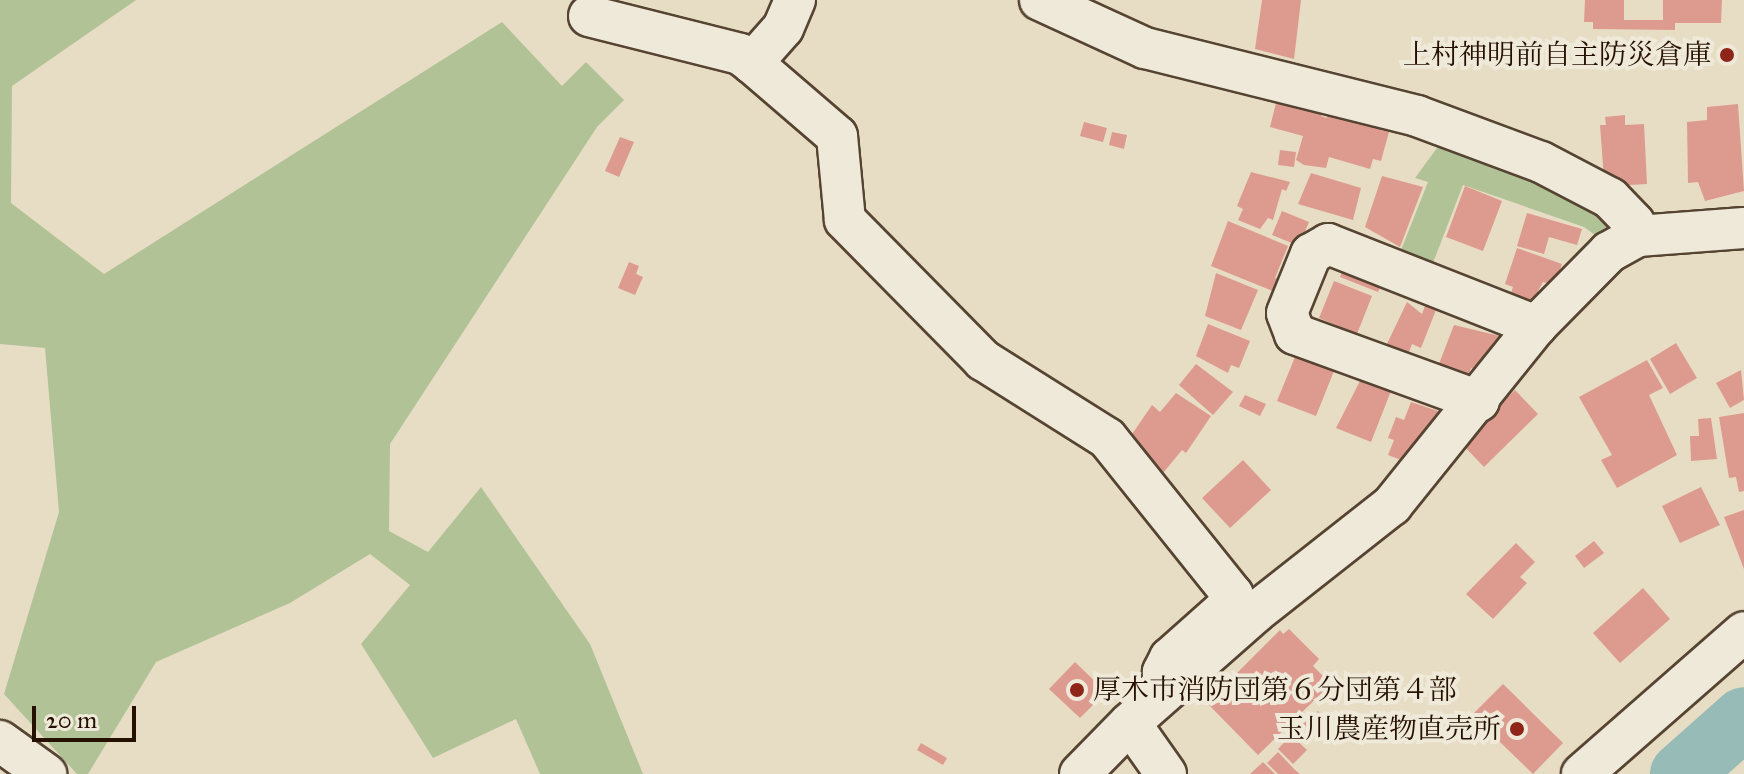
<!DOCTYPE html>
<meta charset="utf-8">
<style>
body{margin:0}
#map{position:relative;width:1744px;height:774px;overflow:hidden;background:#e7ddc4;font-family:"IM FELL Great Primer","Noto Serif JP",serif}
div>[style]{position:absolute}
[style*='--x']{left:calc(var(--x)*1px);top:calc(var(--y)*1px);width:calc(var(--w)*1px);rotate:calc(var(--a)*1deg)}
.green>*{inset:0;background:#b1c297}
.river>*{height:62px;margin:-31px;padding:0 31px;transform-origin:31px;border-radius:31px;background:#97bbb6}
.building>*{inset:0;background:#dd9b8f}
.roads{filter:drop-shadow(2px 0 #564432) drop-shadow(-2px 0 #564432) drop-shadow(0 2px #564432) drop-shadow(0 -2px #564432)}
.minor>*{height:40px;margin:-20px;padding:0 20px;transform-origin:20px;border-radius:20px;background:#efe9d9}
.dots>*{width:22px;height:22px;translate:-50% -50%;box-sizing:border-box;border:4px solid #efe9d9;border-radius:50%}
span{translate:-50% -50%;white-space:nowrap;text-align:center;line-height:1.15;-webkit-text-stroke:8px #efe9d9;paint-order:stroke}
.poi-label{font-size:28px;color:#261101}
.right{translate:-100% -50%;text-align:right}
.left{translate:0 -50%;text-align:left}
.scale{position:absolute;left:32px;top:706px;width:104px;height:36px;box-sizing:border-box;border:4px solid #261101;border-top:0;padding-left:10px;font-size:24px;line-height:28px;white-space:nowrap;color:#261101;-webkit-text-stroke:6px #efe9d9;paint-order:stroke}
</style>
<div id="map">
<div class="green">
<div style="clip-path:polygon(0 0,136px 0,12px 86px,11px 203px,104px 274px,502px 22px,562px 86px,586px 62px,624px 100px,597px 127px,390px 444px,389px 531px,428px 552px,481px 487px,590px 644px,643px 774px,540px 774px,516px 719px,433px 758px,361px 644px,410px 585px,370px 554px,290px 603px,156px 662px,88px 774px,77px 774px,4px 694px,59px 512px,45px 348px,0 344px)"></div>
<div style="clip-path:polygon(1445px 137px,1620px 222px,1602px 240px,1584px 227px,1463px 185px,1431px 268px,1399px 255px,1428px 182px,1415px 178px)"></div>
</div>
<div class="river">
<div style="--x:1681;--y:774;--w:84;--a:-41.6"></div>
</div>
<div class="building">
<div style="clip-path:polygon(1262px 0,1301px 0,1294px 59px,1255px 49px)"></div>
<div style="clip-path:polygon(1585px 0,1624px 0,1624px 20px,1663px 20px,1663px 0,1722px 0,1721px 23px,1675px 23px,1675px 30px,1593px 29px,1593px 22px,1584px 22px)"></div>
<div style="clip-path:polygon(1722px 49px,1733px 49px,1733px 62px,1722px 62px)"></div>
<div style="clip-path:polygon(1278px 95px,1326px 102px,1321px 116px,1327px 118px,1331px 104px,1384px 118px,1381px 130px,1389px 132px,1381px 161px,1373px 159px,1370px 169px,1329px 157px,1326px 168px,1304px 165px,1296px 160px,1303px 136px,1270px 127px)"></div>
<div style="clip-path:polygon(1738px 104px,1744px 191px,1705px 201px,1698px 182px,1688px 183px,1687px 122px,1707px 120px,1707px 107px)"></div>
<div style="clip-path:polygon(1625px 115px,1625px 125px,1644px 124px,1647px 184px,1612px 186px,1604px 179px,1600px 125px,1606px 125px,1605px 117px)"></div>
<div style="clip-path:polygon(1084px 122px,1107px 128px,1103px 142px,1080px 136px)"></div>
<div style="clip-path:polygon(1112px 132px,1127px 135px,1124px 149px,1109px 145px)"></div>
<div style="clip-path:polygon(620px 137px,634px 142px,619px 177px,605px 171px)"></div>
<div style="clip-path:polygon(1280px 150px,1296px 152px,1294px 167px,1278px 165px)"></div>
<div style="clip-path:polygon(1251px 172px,1290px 182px,1286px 191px,1282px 189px,1273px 220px,1268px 218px,1260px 229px,1238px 220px,1243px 209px,1237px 206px)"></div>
<div style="clip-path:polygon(1311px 173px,1361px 188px,1353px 220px,1298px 204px)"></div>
<div style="clip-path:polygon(1382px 176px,1423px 187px,1400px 247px,1365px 227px)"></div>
<div style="clip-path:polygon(1465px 186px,1502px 201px,1483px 251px,1446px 237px)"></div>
<div style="clip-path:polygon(1282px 211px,1309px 222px,1299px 246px,1272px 235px)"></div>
<div style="clip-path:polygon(1527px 213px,1582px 229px,1577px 245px,1549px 237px,1544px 254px,1517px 246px)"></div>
<div style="clip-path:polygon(1228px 221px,1288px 246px,1275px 278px,1285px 282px,1280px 294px,1211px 266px)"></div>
<div style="clip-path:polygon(1517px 248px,1562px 264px,1554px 285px,1543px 282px,1530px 306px,1509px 299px,1513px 287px,1505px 284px)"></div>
<div style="clip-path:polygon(629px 262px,639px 266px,636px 274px,643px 277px,635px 295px,618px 288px)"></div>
<div style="clip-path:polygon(1345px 265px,1383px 281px,1378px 292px,1340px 277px)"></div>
<div style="clip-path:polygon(1216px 273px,1258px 290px,1241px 330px,1205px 316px)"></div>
<div style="clip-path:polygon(1334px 281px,1372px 296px,1357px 334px,1319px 318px)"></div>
<div style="clip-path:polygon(1407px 302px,1422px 314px,1425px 306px,1436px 310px,1421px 348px,1412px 344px,1407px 357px,1385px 348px)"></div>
<div style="clip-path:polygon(1208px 324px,1250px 341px,1239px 368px,1231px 365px,1228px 373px,1196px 356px)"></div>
<div style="clip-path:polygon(1454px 325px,1500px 336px,1493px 353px,1489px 352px,1476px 370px,1471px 368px,1467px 380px,1437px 369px)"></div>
<div style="clip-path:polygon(1676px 343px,1697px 378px,1670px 394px,1650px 359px)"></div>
<div style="clip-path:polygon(1295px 357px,1336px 366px,1316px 416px,1277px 401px)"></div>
<div style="clip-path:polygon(1647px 360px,1663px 388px,1649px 395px,1677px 455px,1617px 488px,1601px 460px,1612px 455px,1579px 397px)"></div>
<div style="clip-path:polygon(1196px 364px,1233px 392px,1213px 415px,1179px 385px)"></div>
<div style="clip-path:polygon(1741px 370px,1744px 400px,1730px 408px,1716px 383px)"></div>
<div style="clip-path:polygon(1363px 375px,1391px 391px,1371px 442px,1336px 428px)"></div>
<div style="clip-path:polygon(1515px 390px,1538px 414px,1484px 467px,1461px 443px)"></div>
<div style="clip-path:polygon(1176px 393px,1211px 416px,1186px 453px,1182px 450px,1163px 473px,1128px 440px,1152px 405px,1160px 412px)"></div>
<div style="clip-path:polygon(1245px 395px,1266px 404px,1260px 416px,1239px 406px)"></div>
<div style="clip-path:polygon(1411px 402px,1438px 411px,1425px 448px,1409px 463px,1388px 455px,1394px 440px,1388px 438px,1396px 417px,1404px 420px)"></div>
<div style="clip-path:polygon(1744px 413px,1744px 491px,1739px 492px,1736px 477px,1729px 478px,1719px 417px)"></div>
<div style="clip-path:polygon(1711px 418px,1717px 459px,1691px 461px,1690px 436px,1699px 436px,1698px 419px)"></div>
<div style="clip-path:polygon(1243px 460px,1271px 490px,1230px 528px,1202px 498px)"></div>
<div style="clip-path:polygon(1701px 487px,1720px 525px,1680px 543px,1662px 506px)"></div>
<div style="clip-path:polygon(1744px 510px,1744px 569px,1724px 517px)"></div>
<div style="clip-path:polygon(1594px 541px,1604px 553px,1584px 568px,1575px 556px)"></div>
<div style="clip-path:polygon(1516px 543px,1535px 562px,1520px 577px,1527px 583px,1493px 619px,1466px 594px)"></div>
<div style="clip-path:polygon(1643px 588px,1670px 619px,1620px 663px,1593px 633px)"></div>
<div style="clip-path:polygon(1289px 629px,1319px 659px,1313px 666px,1331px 684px,1258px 755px,1207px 703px,1280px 630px,1283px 634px)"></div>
<div style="clip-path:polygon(1075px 662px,1106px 692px,1080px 718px,1049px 689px)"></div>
<div style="clip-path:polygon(1503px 684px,1563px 743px,1533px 774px,1472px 715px)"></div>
<div style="clip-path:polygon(1318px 711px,1333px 728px,1318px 741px,1303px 724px)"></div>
<div style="clip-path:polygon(1291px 735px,1307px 750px,1293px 764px,1278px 749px)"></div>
<div style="clip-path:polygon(921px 743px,947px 758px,943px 765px,917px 750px)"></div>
<div style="clip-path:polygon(1278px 752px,1295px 770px,1300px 774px,1278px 774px,1267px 763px)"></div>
<div style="clip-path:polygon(1263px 762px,1275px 774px,1250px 774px)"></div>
</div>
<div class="roads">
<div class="minor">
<div style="--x:795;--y:0;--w:30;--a:113"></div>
<div style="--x:783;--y:28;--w:47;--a:131.5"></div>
<div style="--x:752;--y:63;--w:112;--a:40.7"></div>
<div style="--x:837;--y:136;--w:84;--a:84.6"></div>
<div style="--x:845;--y:220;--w:197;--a:45.4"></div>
<div style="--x:983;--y:360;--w:146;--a:32.2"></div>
<div style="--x:1107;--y:438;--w:201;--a:51.3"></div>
<div style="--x:1233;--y:595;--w:8;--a:97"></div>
<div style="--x:1232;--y:603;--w:83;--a:138.4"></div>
<div style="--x:1170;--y:658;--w:16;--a:117"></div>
<div style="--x:1163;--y:672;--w:16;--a:63"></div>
<div style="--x:1040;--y:0;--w:115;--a:24.6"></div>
<div style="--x:1145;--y:48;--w:280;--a:14"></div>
<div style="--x:1417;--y:116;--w:132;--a:20.4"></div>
<div style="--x:1541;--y:162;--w:78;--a:27.6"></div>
<div style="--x:1610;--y:198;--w:35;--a:46"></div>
<div style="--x:1634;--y:223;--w:14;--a:73"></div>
<div style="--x:589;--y:16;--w:156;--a:14.1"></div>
<div style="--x:740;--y:54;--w:15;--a:37"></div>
<div style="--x:1479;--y:401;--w:196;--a:-160"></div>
<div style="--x:1295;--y:334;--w:22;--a:-111"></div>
<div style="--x:1287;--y:313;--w:64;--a:-67.9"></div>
<div style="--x:1311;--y:254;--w:20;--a:-30"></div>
<div style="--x:1328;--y:244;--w:224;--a:21.5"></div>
<div style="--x:0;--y:741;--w:57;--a:35.7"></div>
<div style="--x:1080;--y:774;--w:71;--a:-45.6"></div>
<div style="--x:1166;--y:774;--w:62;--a:-125.2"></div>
<div style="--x:1130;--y:723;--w:168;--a:-41.4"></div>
<div style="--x:1256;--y:612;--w:173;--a:-38.2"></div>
<div style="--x:1392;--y:505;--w:230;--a:-51.2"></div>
<div style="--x:1536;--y:326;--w:104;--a:-45.4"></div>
<div style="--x:1609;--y:252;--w:33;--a:-29"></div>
<div style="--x:1638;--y:236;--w:106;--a:-4.3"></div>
<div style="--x:1582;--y:774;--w:215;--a:-41.2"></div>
</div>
</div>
<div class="dots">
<div style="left:1727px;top:55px;background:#8f2418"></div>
<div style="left:1077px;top:690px;background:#8f2418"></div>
<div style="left:1517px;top:729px;background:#8f2418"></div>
</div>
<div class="poi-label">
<span class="right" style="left:1711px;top:55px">上村神明前自主防災倉庫</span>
<span class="left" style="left:1093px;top:690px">厚木市消防団第６分団第４部</span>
<span class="right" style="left:1501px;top:729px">玉川農産物直売所</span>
</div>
<div class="scale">20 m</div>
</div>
